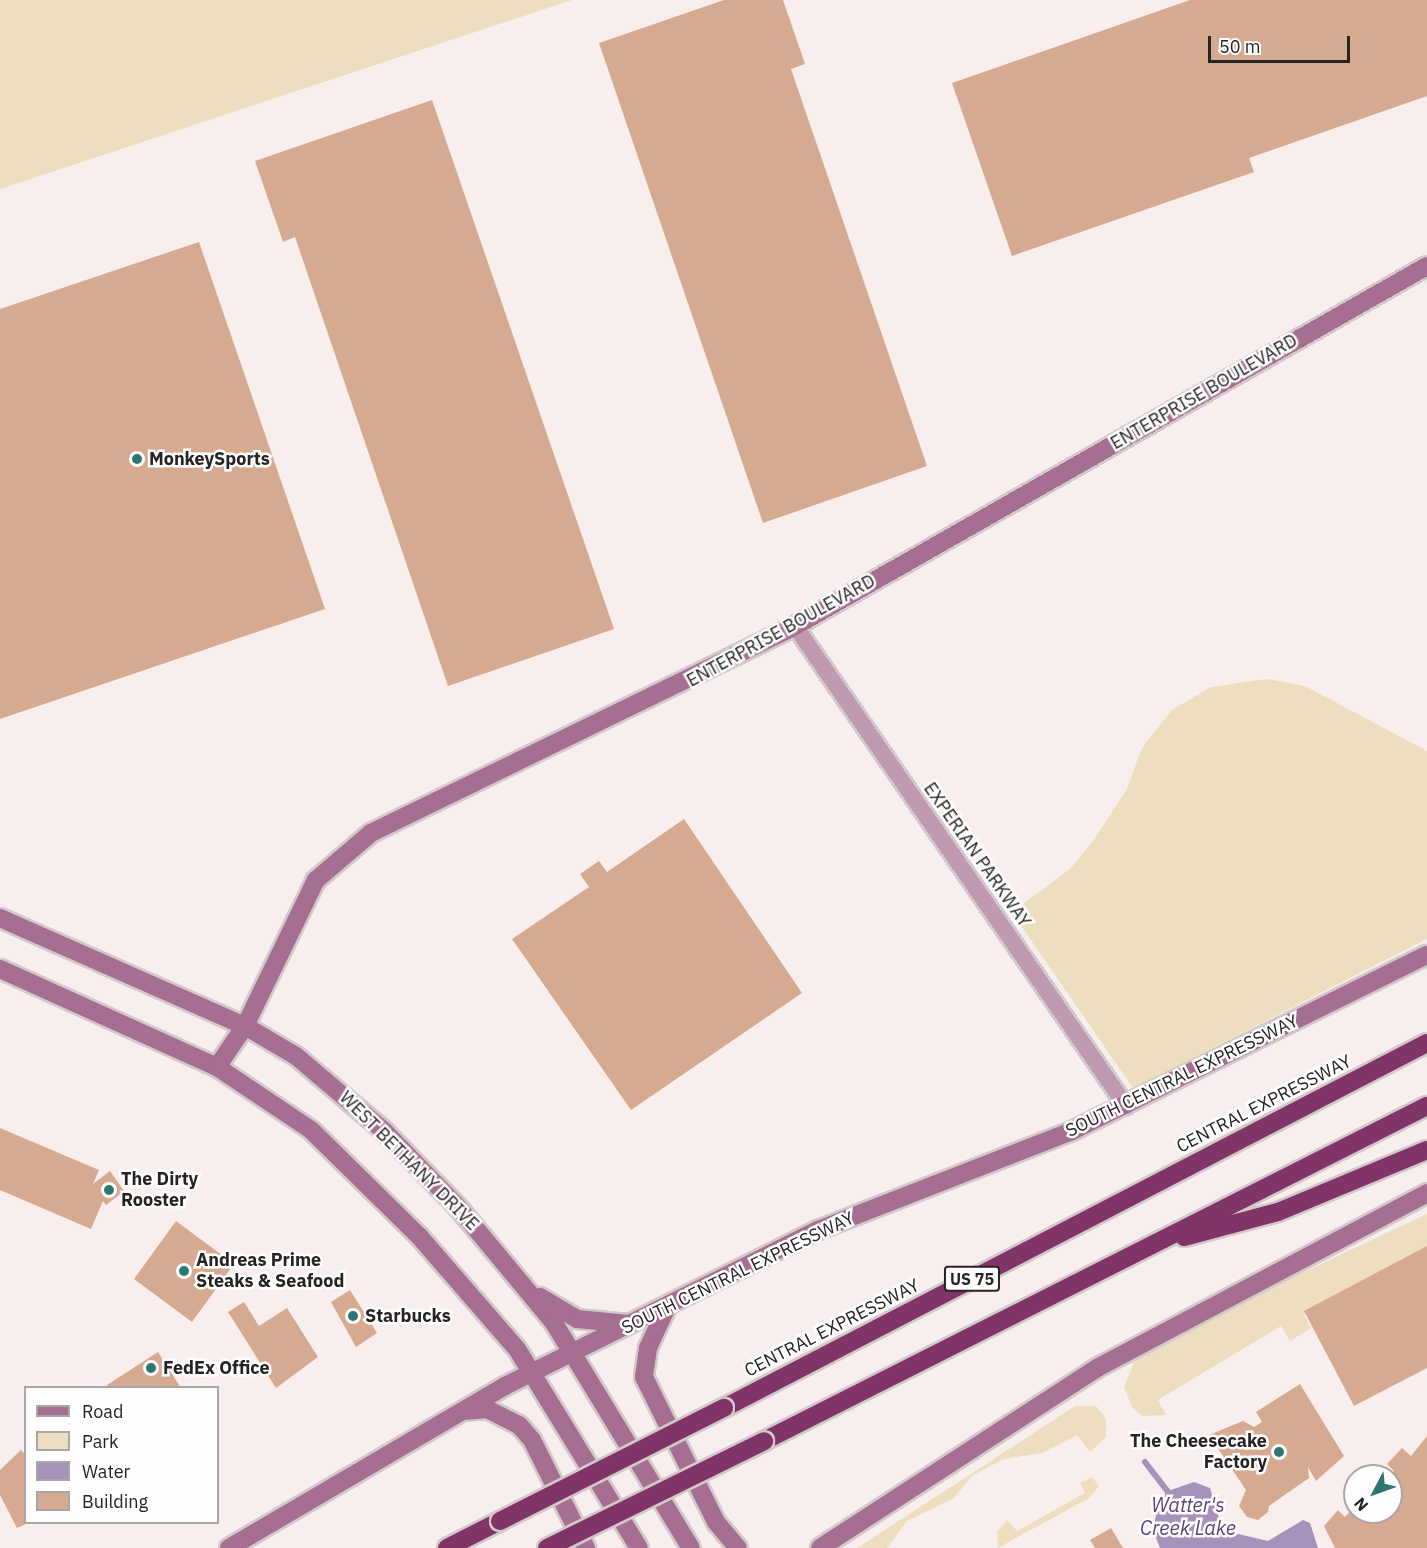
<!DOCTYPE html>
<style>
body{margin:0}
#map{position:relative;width:1427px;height:1548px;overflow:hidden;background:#f9eeee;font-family:"IBM Plex Sans",sans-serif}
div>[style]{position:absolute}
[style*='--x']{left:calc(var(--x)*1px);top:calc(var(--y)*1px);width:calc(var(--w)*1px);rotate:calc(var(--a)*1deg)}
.green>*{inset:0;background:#eddebf}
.water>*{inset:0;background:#a692bb}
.stream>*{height:6px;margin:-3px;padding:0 3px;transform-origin:3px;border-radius:3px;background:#a692bb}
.building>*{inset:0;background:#d6aa90}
.roads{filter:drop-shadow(2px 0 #d3c9c9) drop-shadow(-2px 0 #d3c9c9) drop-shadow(0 2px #d3c9c9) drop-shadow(0 -2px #d3c9c9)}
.street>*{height:16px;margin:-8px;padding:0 8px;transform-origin:8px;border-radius:8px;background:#c09ab1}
.secondary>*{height:18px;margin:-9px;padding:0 9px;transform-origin:9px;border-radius:9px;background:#a66f92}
.highway>*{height:18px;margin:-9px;padding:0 9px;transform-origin:9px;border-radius:9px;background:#803468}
.bridges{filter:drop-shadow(2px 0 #d3c9c9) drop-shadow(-2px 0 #d3c9c9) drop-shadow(0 2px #d3c9c9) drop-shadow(0 -2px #d3c9c9)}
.highway-bridge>*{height:18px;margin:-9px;padding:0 9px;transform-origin:9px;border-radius:9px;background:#803468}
.dots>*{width:16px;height:16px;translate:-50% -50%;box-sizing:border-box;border:3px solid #fefefe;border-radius:50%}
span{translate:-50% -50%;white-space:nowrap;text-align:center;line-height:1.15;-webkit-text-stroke:5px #fefefe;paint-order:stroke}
.shield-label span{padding:2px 4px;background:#fefefe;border:2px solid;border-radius:4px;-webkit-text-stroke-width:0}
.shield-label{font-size:16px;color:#282323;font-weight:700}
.street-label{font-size:18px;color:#282323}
.poi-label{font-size:18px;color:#282323;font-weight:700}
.left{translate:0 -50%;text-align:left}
.right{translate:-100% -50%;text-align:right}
.water-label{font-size:20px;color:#5f4279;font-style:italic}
.legend{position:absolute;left:24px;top:1386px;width:195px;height:138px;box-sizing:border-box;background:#fefefe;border:2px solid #a8a6a6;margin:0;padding:8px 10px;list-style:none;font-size:18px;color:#282323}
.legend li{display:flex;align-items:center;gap:12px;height:30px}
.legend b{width:30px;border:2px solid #a8a6a6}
.north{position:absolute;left:1343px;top:1464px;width:60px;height:60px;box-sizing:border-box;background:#fefefe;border:2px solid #a8a6a6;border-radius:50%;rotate:229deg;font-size:16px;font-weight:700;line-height:24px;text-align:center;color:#282323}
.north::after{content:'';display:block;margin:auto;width:21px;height:27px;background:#2d7672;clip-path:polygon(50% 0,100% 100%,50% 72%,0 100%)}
.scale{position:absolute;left:1208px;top:36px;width:142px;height:27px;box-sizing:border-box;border:3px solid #282323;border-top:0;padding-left:8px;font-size:18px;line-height:21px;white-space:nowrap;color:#282323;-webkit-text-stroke:4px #fefefe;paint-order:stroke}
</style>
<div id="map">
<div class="green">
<div style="clip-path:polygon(0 0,572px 0,0 189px)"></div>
<div style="clip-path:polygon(1267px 679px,1305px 686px,1427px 751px,1427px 939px,1133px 1088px,1015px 917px,1019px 907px,1070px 869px,1093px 841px,1127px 789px,1142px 748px,1172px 710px,1211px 687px)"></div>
<div style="clip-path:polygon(1427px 1214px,1427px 1252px,1304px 1315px,1311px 1328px,1290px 1341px,1281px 1326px,1158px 1400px,1166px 1415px,1142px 1416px,1132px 1407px,1124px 1387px,1134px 1362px,1236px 1304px)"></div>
<div style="clip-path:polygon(1075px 1406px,1096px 1406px,1106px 1419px,1106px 1437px,1090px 1452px,1077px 1435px,1042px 1453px,1004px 1459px,972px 1476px,954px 1498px,907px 1521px,887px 1548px,857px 1548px)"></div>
<div style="clip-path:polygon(1092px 1477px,1099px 1486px,1089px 1498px,998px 1548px,997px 1532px,1007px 1520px,1017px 1531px,1085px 1493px,1080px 1483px)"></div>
</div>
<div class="water">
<div style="clip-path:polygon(1194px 1482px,1210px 1488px,1220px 1521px,1234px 1533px,1268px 1541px,1303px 1520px,1310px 1523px,1318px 1548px,1160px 1548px,1153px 1530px,1159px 1501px,1168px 1491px)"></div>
</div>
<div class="stream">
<div style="--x:1145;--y:1462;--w:44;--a:52.4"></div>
</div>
<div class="building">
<div style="clip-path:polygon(724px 0,783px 0,805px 64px,791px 69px,927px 466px,763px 523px,599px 43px)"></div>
<div style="clip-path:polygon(1190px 0,1427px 0,1427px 96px,1249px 158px,1254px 172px,1012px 256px,952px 83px)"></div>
<div style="clip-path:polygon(432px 100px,614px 629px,448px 686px,295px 237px,283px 242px,255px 161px)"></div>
<div style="clip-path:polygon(199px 242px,325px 609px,0 719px,0 309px)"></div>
<div style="clip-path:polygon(684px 819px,802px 993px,631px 1110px,512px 939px,589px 887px,580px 874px,599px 861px,607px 872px)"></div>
<div style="clip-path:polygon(0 1128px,99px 1170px,93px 1184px,110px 1171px,124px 1191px,106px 1205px,103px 1201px,91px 1229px,0 1190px)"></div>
<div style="clip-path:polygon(176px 1221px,234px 1264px,192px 1322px,134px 1279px)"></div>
<div style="clip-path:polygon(1427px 1246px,1427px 1368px,1354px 1406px,1304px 1311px)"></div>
<div style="clip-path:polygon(350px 1290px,377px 1333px,356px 1347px,331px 1302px)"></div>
<div style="clip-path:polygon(244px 1302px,259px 1326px,287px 1308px,318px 1357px,276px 1388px,228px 1312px)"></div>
<div style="clip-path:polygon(158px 1352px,181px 1388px,109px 1388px,107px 1385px)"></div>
<div style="clip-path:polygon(1300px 1384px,1344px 1456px,1316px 1481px,1308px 1467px,1309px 1478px,1269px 1506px,1268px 1512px,1258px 1520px,1247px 1517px,1239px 1506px,1246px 1490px,1209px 1435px,1243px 1421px,1254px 1427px,1262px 1422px,1256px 1412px)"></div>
<div style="clip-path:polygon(1427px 1436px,1427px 1548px,1335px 1548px,1324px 1526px,1338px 1510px,1345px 1517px,1355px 1506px,1355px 1512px,1391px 1512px,1389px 1476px,1394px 1471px,1387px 1464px,1402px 1448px,1411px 1456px)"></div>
<div style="clip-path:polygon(21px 1450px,26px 1455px,26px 1524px,17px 1528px,0 1495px,0 1470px)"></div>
<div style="clip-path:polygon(1111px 1528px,1123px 1548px,1095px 1548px,1090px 1540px)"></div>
</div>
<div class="roads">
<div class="street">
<div style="--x:795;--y:626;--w:583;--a:55.41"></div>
</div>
<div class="secondary">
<div style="--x:0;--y:918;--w:268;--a:23.8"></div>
<div style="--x:245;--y:1026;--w:59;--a:30.5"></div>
<div style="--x:296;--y:1056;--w:116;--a:40.4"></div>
<div style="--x:384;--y:1131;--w:105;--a:45.8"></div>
<div style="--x:457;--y:1206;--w:152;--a:50.3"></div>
<div style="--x:554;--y:1323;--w:263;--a:58.7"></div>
<div style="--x:0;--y:969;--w:238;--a:24.3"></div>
<div style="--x:217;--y:1067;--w:113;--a:33.8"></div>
<div style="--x:311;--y:1130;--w:151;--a:44.5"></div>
<div style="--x:419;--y:1236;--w:150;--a:49.1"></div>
<div style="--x:517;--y:1349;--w:233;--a:58.5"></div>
<div style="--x:217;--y:1067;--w:50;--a:-55.7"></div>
<div style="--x:245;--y:1026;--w:162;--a:-64.1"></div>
<div style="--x:316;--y:880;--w:72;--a:-40.5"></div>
<div style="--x:371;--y:833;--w:472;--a:-26"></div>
<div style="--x:795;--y:626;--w:727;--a:-29.67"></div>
<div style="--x:540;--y:1297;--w:43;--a:30.7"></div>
<div style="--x:577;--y:1319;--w:52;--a:5.5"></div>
<div style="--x:667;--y:1307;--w:45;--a:114.9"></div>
<div style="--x:648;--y:1348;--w:29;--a:98"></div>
<div style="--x:644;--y:1377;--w:162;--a:63.6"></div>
<div style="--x:716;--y:1522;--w:34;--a:50"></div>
<div style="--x:464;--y:1411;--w:23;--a:-5"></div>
<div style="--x:487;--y:1409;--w:36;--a:27"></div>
<div style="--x:519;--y:1425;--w:20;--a:49"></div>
<div style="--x:532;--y:1440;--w:121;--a:63.4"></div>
<div style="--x:229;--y:1548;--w:320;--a:-30.4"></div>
<div style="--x:505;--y:1386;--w:350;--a:-26.5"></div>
<div style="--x:818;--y:1230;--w:273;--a:-21.3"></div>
<div style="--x:1072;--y:1131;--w:396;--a:-26.4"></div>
<div style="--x:820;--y:1548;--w:330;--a:-33"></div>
<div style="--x:1097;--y:1368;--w:374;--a:-27.9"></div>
</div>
<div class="highway">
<div style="--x:1184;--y:1237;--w:97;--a:-14.9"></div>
<div style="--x:1278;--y:1212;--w:161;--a:-22.6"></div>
<div style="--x:724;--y:1408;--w:792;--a:-27.44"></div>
<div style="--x:764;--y:1441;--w:743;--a:-26.81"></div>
<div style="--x:447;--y:1548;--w:59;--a:-27"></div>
</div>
</div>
<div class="bridges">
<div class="highway-bridge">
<div style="--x:500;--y:1521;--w:251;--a:-26.8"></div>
<div style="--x:547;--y:1548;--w:242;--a:-26.2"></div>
</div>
</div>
<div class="dots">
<div style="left:137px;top:459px;background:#2d7672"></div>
<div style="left:109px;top:1190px;background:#2d7672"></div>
<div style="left:184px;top:1271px;background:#2d7672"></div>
<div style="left:353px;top:1316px;background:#2d7672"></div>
<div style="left:151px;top:1368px;background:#2d7672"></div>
<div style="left:1279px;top:1452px;background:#2d7672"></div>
</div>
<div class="shield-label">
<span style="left:972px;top:1279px">US 75</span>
</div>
<div class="street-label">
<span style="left:1204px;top:392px;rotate:-30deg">ENTERPRISE BOULEVARD</span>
<span style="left:781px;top:631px;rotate:-29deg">ENTERPRISE BOULEVARD</span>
<span style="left:977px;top:855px;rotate:55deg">EXPERIAN PARKWAY</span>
<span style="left:1182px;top:1076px;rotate:-26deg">SOUTH CENTRAL EXPRESSWAY</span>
<span style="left:1264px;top:1104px;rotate:-27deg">CENTRAL EXPRESSWAY</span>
<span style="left:409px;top:1161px;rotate:45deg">WEST BETHANY DRIVE</span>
<span style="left:738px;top:1273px;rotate:-26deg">SOUTH CENTRAL EXPRESSWAY</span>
<span style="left:832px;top:1328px;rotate:-27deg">CENTRAL EXPRESSWAY</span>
</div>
<div class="poi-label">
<span class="left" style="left:149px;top:459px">MonkeySports</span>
<span class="left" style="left:121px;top:1190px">The Dirty<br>Rooster</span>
<span class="left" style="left:196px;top:1271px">Andreas Prime<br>Steaks &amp; Seafood</span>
<span class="left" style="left:365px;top:1316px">Starbucks</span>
<span class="left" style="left:163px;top:1368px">FedEx Office</span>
<span class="right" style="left:1267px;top:1452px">The Cheesecake<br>Factory</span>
</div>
<div class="water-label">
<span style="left:1188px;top:1516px">Watter's<br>Creek Lake</span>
</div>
<ul class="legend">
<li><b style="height:8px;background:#a66f92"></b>Road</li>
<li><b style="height:16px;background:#eddebf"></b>Park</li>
<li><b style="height:16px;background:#a692bb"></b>Water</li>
<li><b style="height:16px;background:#d6aa90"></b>Building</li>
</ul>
<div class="north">N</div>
<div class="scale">50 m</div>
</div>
